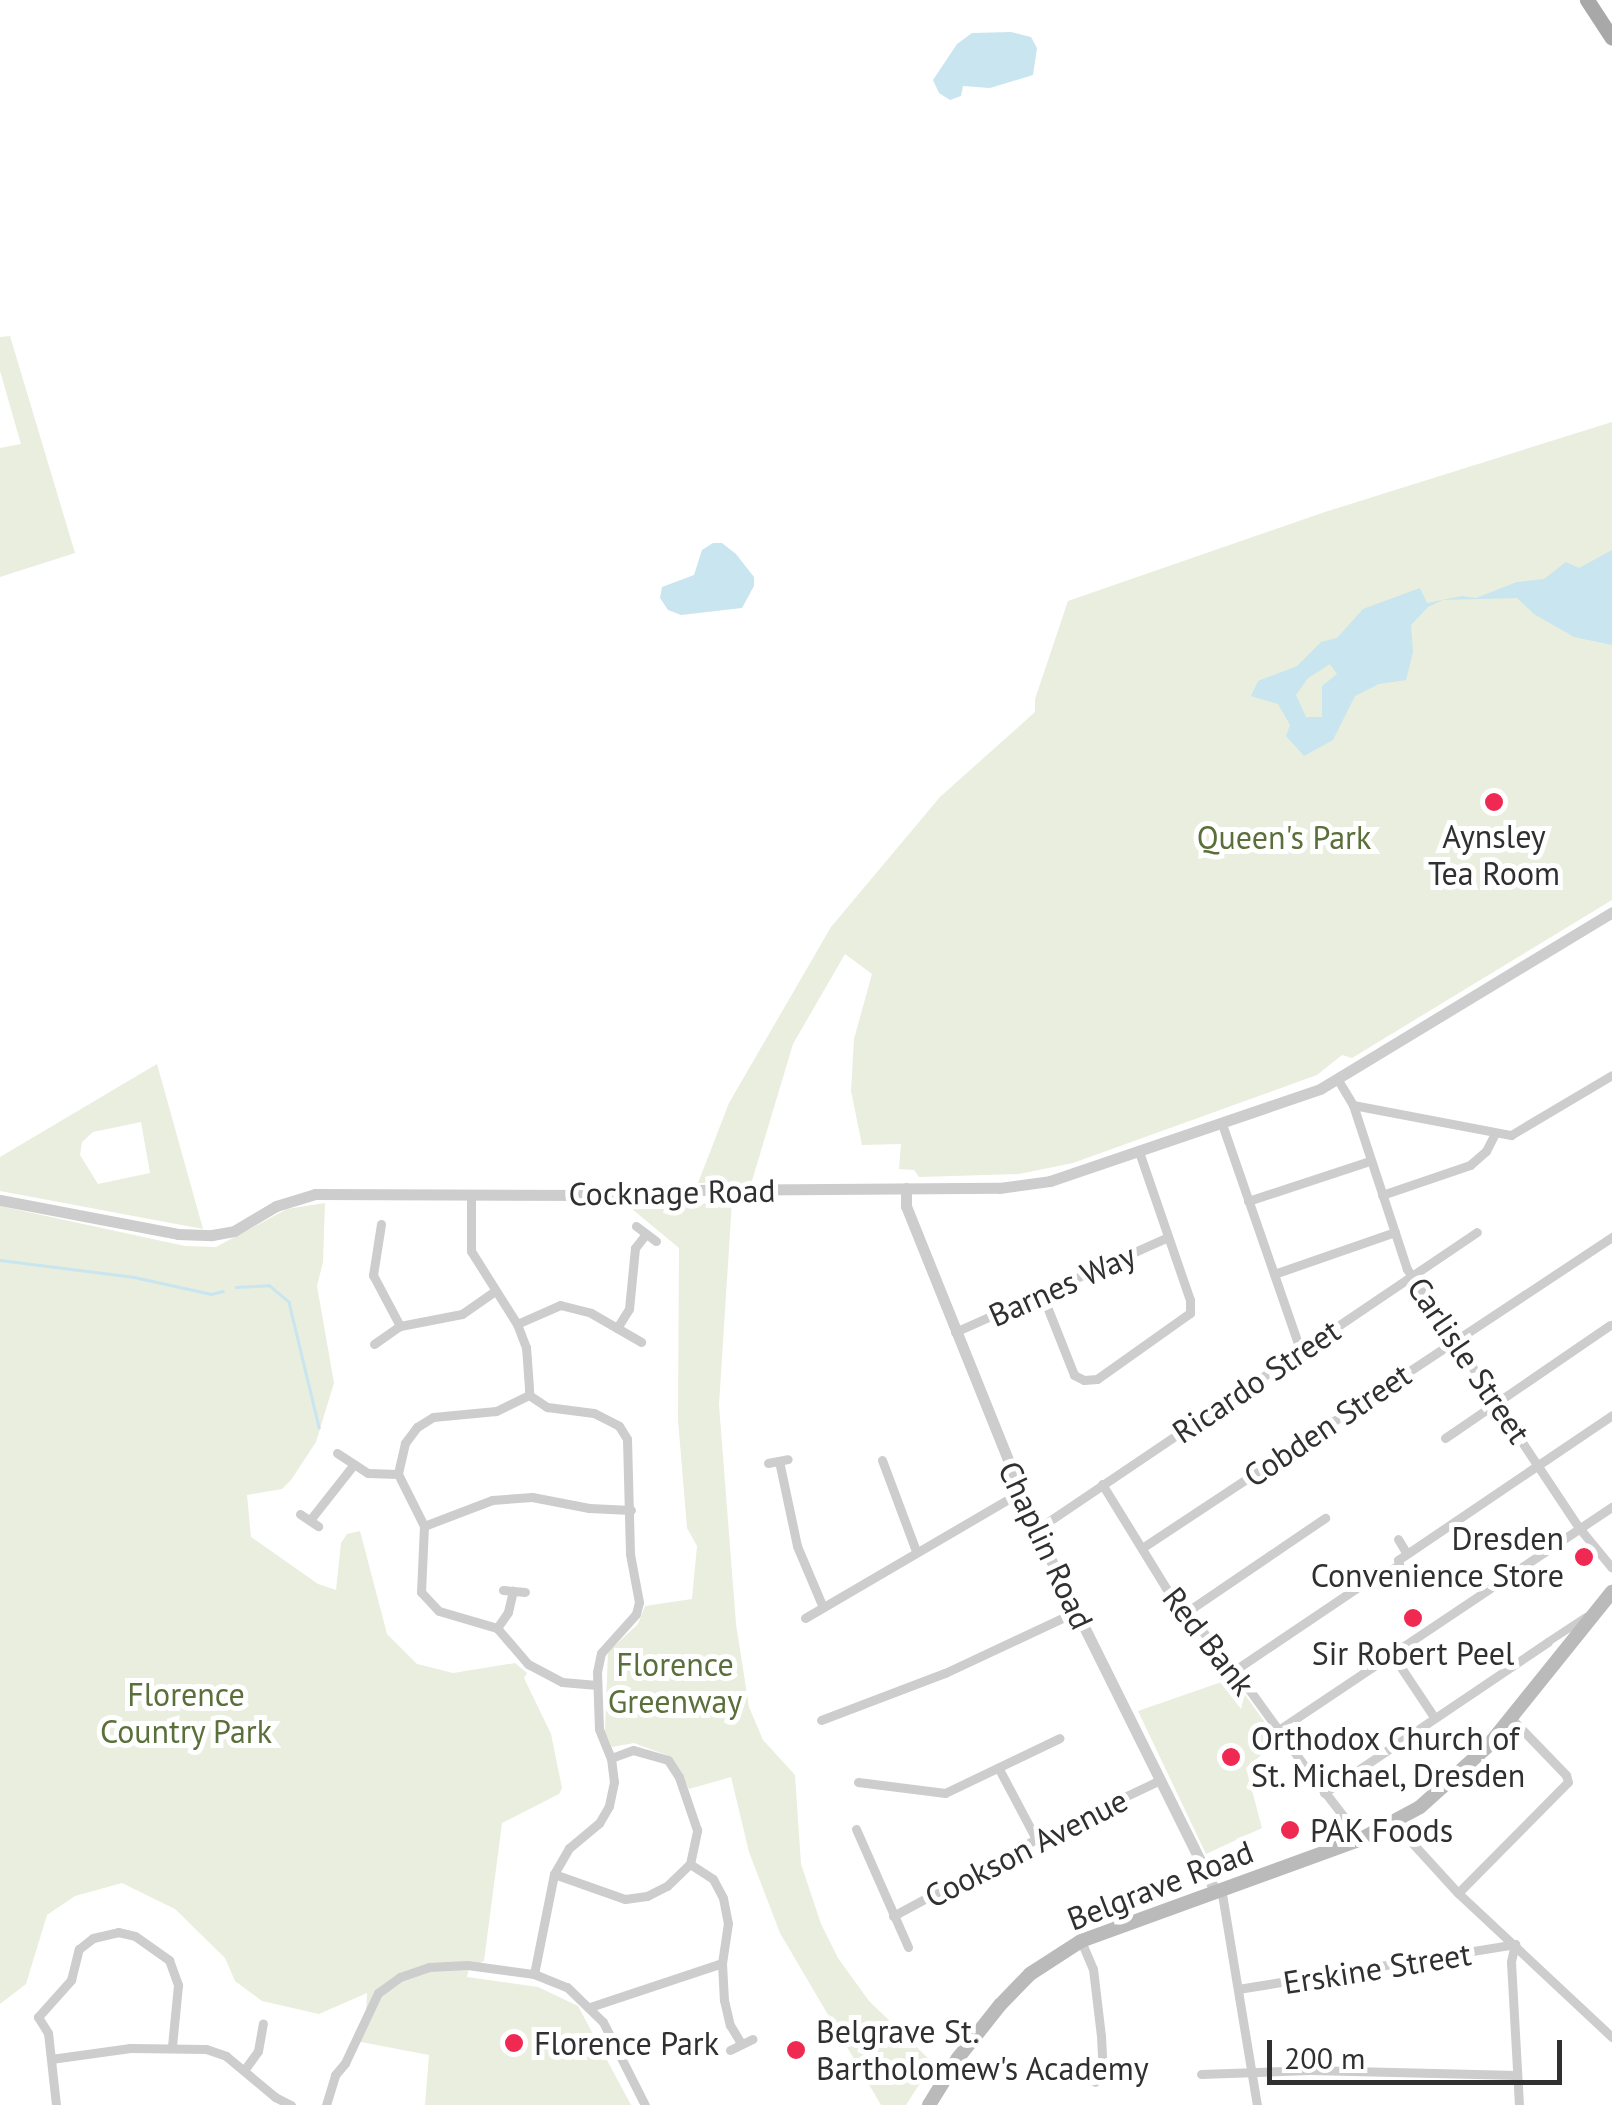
<!DOCTYPE html>
<style>
body{margin:0}
#map{position:relative;width:1612px;height:2105px;overflow:hidden;background:#fff;font-family:"PT Sans",sans-serif}
div>[style]{position:absolute}
[style*='--x']{left:calc(var(--x)*1px);top:calc(var(--y)*1px);width:calc(var(--w)*1px);rotate:calc(var(--a)*1deg)}
.green>*{inset:0;background:#e9eede}
.water>*{inset:0;background:#c9e5ef}
.stream>*{height:2.5px;margin:-1.25px;padding:0 1.25px;transform-origin:1.25px;border-radius:1.25px;background:#c9e5ef}
.pedestrian>*{height:8px;margin:-4px;padding:0 4px;transform-origin:4px;border-radius:4px;background:#cdcdcd}
.minor>*{height:9px;margin:-4.5px;padding:0 4.5px;transform-origin:4.5px;border-radius:4.5px;background:#cdcdcd}
.tertiary>*{height:11px;margin:-5.5px;padding:0 5.5px;transform-origin:5.5px;border-radius:5.5px;background:#cdcdcd}
.secondary>*{height:14px;margin:-7px;padding:0 7px;transform-origin:7px;border-radius:7px;background:#bababa}
.primary>*{height:15px;margin:-7.5px;padding:0 7.5px;transform-origin:7.5px;border-radius:7.5px;background:#a8a8a8}
.dots>*{width:28px;height:28px;translate:-50% -50%;box-sizing:border-box;border:5px solid #fff;border-radius:50%}
span{translate:-50% -50%;white-space:nowrap;text-align:center;line-height:1.15;-webkit-text-stroke:10px #fff;paint-order:stroke}
.park-label{font-size:32px;color:#5a6f3a}
.poi-label{font-size:32px;color:#303030}
.right{translate:-100% -50%;text-align:right}
.left{translate:0 -50%;text-align:left}
.street-label{font-size:32px;color:#303030}
.scale{position:absolute;left:1267px;top:2040px;width:295px;height:45px;box-sizing:border-box;border:5px solid #303030;border-top:0;padding-left:12px;font-size:30px;line-height:35px;white-space:nowrap;color:#303030;-webkit-text-stroke:8px #fff;paint-order:stroke}
</style>
<div id="map">
<div class="green">
<div style="clip-path:polygon(10px 336px,75px 553px,0 577px,0 448px,21px 444px,0 371px,0 337px)"></div>
<div style="clip-path:polygon(1612px 422px,1612px 900px,1352px 1058px,1342px 1055px,1317px 1075px,1073px 1163px,1019px 1174px,919px 1177px,914px 1170px,899px 1169px,901px 1144px,862px 1145px,851px 1091px,854px 1039px,872px 974px,845px 954px,793px 1044px,751px 1184px,698px 1183px,729px 1103px,831px 927px,940px 797px,1035px 712px,1035px 699px,1068px 601px,1325px 512px)"></div>
<div style="clip-path:polygon(evenodd,157px 1064px,203px 1229px,0 1191px,0 1157px,157px 1064px,141px 1122px,150px 1173px,98px 1184px,80px 1155px,82px 1142px,93px 1132px,141px 1122px)"></div>
<div style="clip-path:polygon(732px 1201px,719px 1405px,736px 1624px,749px 1707px,763px 1740px,795px 1775px,801px 1864px,821px 1924px,838px 1958px,869px 2001px,933px 2063px,906px 2105px,881px 2105px,780px 1933px,749px 1852px,731px 1777px,689px 1789px,677px 1766px,666px 1755px,634px 1743px,612px 1747px,605px 1731px,608px 1652px,638px 1624px,645px 1606px,692px 1599px,697px 1546px,687px 1528px,678px 1420px,679px 1248px,632px 1209px)"></div>
<div style="clip-path:polygon(325px 1203px,323px 1262px,317px 1286px,334px 1383px,316px 1442px,291px 1480px,282px 1489px,247px 1495px,251px 1537px,318px 1584px,336px 1590px,341px 1543px,347px 1534px,360px 1531px,387px 1634px,417px 1664px,453px 1673px,515px 1663px,527px 1673px,524px 1678px,551px 1734px,562px 1788px,559px 1794px,502px 1823px,484px 1961px,469px 1968px,467px 1977px,538px 1987px,578px 2006px,631px 2105px,425px 2105px,429px 2055px,356px 2041px,366px 2014px,367px 1993px,319px 2014px,262px 2001px,235px 1981px,225px 1958px,175px 1909px,122px 1883px,75px 1896px,47px 1915px,26px 1984px,0 2004px,0 1206px,185px 1246px,216px 1247px,287px 1209px)"></div>
<div style="clip-path:polygon(1233px 1678px,1278px 1741px,1246px 1768px,1262px 1828px,1206px 1854px,1138px 1711px)"></div>
</div>
<div class="water">
<div style="clip-path:polygon(1011px 32px,1031px 37px,1037px 48px,1033px 75px,990px 88px,963px 86px,961px 96px,950px 100px,939px 93px,933px 80px,957px 44px,972px 33px)"></div>
<div style="clip-path:polygon(713px 543px,722px 543px,736px 554px,754px 577px,754px 586px,742px 608px,681px 615px,668px 610px,660px 598px,662px 587px,694px 575px,702px 550px)"></div>
<div style="clip-path:polygon(evenodd,1612px 550px,1612px 645px,1574px 637px,1534px 614px,1517px 598px,1443px 600px,1428px 607px,1411px 625px,1413px 652px,1406px 680px,1379px 684px,1355px 696px,1333px 740px,1304px 756px,1286px 736px,1290px 725px,1278px 704px,1251px 696px,1258px 681px,1297px 666px,1321px 642px,1337px 638px,1363px 609px,1420px 588px,1427px 603px,1462px 596px,1476px 598px,1517px 582px,1544px 579px,1566px 562px,1579px 568px,1612px 550px,1330px 664px,1337px 674px,1322px 686px,1322px 717px,1306px 717px,1296px 695px,1308px 678px,1330px 664px)"></div>
</div>
<div class="stream">
<div style="--x:0;--y:1260;--w:135;--a:7.2"></div>
<div style="--x:134;--y:1277;--w:79;--a:12.4"></div>
<div style="--x:211;--y:1294;--w:12;--a:-14"></div>
<div style="--x:236;--y:1287;--w:33;--a:-3"></div>
<div style="--x:269;--y:1285;--w:26;--a:40"></div>
<div style="--x:289;--y:1302;--w:129;--a:76.5"></div>
</div>
<div class="pedestrian">
<div style="--x:1376;--y:1581;--w:29;--a:-35"></div>
<div style="--x:1400;--y:1564;--w:4;--a:-117"></div>
<div style="--x:1548;--y:1642;--w:45;--a:-33.3"></div>
</div>
<div class="minor">
<div style="--x:1338;--y:1080;--w:29;--a:59"></div>
<div style="--x:1353;--y:1105;--w:173;--a:71.8"></div>
<div style="--x:1407;--y:1269;--w:312;--a:56.4"></div>
<div style="--x:1580;--y:1529;--w:50;--a:50.6"></div>
<div style="--x:1353;--y:1105;--w:161;--a:10.8"></div>
<div style="--x:1511;--y:1135;--w:117;--a:-30.7"></div>
<div style="--x:1222;--y:1124;--w:241;--a:70.9"></div>
<div style="--x:1382;--y:1195;--w:93;--a:-18.8"></div>
<div style="--x:1470;--y:1165;--w:21;--a:-41"></div>
<div style="--x:1486;--y:1151;--w:18;--a:-63"></div>
<div style="--x:471;--y:1196;--w:55;--a:90"></div>
<div style="--x:471;--y:1251;--w:86;--a:57.8"></div>
<div style="--x:517;--y:1324;--w:25;--a:69"></div>
<div style="--x:526;--y:1347;--w:41;--a:85.8"></div>
<div style="--x:1248;--y:1201;--w:128;--a:-18.2"></div>
<div style="--x:381;--y:1224;--w:52;--a:98.9"></div>
<div style="--x:373;--y:1275;--w:58;--a:62.1"></div>
<div style="--x:400;--y:1326;--w:63;--a:-11"></div>
<div style="--x:462;--y:1314;--w:38;--a:-35"></div>
<div style="--x:636;--y:1226;--w:25;--a:37"></div>
<div style="--x:1274;--y:1274;--w:128;--a:-19.1"></div>
<div style="--x:1042;--y:1294;--w:87;--a:68.4"></div>
<div style="--x:1074;--y:1375;--w:11;--a:27"></div>
<div style="--x:1084;--y:1380;--w:13;--a:-4"></div>
<div style="--x:1097;--y:1379;--w:114;--a:-35.4"></div>
<div style="--x:1190;--y:1313;--w:13;--a:-90"></div>
<div style="--x:1190;--y:1300;--w:157;--a:-109"></div>
<div style="--x:517;--y:1324;--w:47;--a:-23.8"></div>
<div style="--x:560;--y:1305;--w:32;--a:14"></div>
<div style="--x:591;--y:1313;--w:30;--a:30"></div>
<div style="--x:617;--y:1328;--w:22;--a:-58"></div>
<div style="--x:629;--y:1309;--w:61;--a:-84.4"></div>
<div style="--x:635;--y:1248;--w:18;--a:-52"></div>
<div style="--x:617;--y:1328;--w:28;--a:30"></div>
<div style="--x:955;--y:1332;--w:233;--a:-24"></div>
<div style="--x:374;--y:1344;--w:32;--a:-35"></div>
<div style="--x:529;--y:1390;--w:5;--a:90"></div>
<div style="--x:529;--y:1395;--w:22;--a:34"></div>
<div style="--x:547;--y:1407;--w:47;--a:7.3"></div>
<div style="--x:594;--y:1413;--w:28;--a:27"></div>
<div style="--x:619;--y:1426;--w:15;--a:58"></div>
<div style="--x:627;--y:1439;--w:115;--a:88.5"></div>
<div style="--x:630;--y:1554;--w:49;--a:79.4"></div>
<div style="--x:639;--y:1602;--w:12;--a:104"></div>
<div style="--x:636;--y:1614;--w:52;--a:131.9"></div>
<div style="--x:601;--y:1653;--w:19;--a:102"></div>
<div style="--x:597;--y:1672;--w:57;--a:88"></div>
<div style="--x:599;--y:1729;--w:31;--a:68"></div>
<div style="--x:611;--y:1758;--w:24;--a:83"></div>
<div style="--x:614;--y:1782;--w:25;--a:102"></div>
<div style="--x:609;--y:1806;--w:20;--a:120"></div>
<div style="--x:599;--y:1823;--w:39;--a:140"></div>
<div style="--x:569;--y:1848;--w:30;--a:120"></div>
<div style="--x:554;--y:1874;--w:102;--a:101.3"></div>
<div style="--x:529;--y:1395;--w:37;--a:154"></div>
<div style="--x:496;--y:1411;--w:63;--a:174.6"></div>
<div style="--x:433;--y:1417;--w:19;--a:148"></div>
<div style="--x:417;--y:1427;--w:20;--a:127"></div>
<div style="--x:405;--y:1443;--w:32;--a:103"></div>
<div style="--x:398;--y:1474;--w:58;--a:63.4"></div>
<div style="--x:424;--y:1526;--w:66;--a:92.6"></div>
<div style="--x:421;--y:1592;--w:26;--a:47"></div>
<div style="--x:439;--y:1611;--w:60;--a:16.3"></div>
<div style="--x:497;--y:1628;--w:48;--a:49.3"></div>
<div style="--x:528;--y:1664;--w:38;--a:28"></div>
<div style="--x:562;--y:1682;--w:35;--a:5"></div>
<div style="--x:1445;--y:1438;--w:200;--a:-34.4"></div>
<div style="--x:337;--y:1453;--w:37;--a:33"></div>
<div style="--x:368;--y:1473;--w:30;--a:2"></div>
<div style="--x:882;--y:1460;--w:97;--a:69.5"></div>
<div style="--x:779;--y:1461;--w:87;--a:78"></div>
<div style="--x:797;--y:1546;--w:64;--a:67"></div>
<div style="--x:768;--y:1463;--w:20;--a:-11"></div>
<div style="--x:1102;--y:1484;--w:122;--a:58.4"></div>
<div style="--x:1166;--y:1588;--w:107;--a:49.9"></div>
<div style="--x:1235;--y:1670;--w:125;--a:54.1"></div>
<div style="--x:300;--y:1514;--w:22;--a:34"></div>
<div style="--x:310;--y:1520;--w:71;--a:-51.8"></div>
<div style="--x:424;--y:1526;--w:73;--a:-20.9"></div>
<div style="--x:492;--y:1500;--w:40;--a:-4.3"></div>
<div style="--x:532;--y:1497;--w:58;--a:10.9"></div>
<div style="--x:589;--y:1508;--w:42;--a:2.7"></div>
<div style="--x:1036;--y:1530;--w:532;--a:-34.05"></div>
<div style="--x:1398;--y:1539;--w:17;--a:59"></div>
<div style="--x:1142;--y:1548;--w:564;--a:-33.49"></div>
<div style="--x:1398;--y:1560;--w:258;--a:-34.1"></div>
<div style="--x:503;--y:1590;--w:22;--a:5"></div>
<div style="--x:1188;--y:1611;--w:166;--a:-34.2"></div>
<div style="--x:805;--y:1618;--w:248;--a:-30.3"></div>
<div style="--x:497;--y:1628;--w:19;--a:-55"></div>
<div style="--x:508;--y:1612;--w:22;--a:-77"></div>
<div style="--x:1392;--y:1654;--w:76;--a:56.3"></div>
<div style="--x:1235;--y:1670;--w:166;--a:-34"></div>
<div style="--x:821;--y:1720;--w:133;--a:-20.8"></div>
<div style="--x:945;--y:1673;--w:144;--a:-25.1"></div>
<div style="--x:1277;--y:1731;--w:403;--a:-33.8"></div>
<div style="--x:999;--y:1769;--w:79;--a:62.1"></div>
<div style="--x:858;--y:1782;--w:88;--a:7.2"></div>
<div style="--x:945;--y:1793;--w:127;--a:-25.6"></div>
<div style="--x:1317;--y:1782;--w:72;--a:52.3"></div>
<div style="--x:1324;--y:1793;--w:270;--a:-34"></div>
<div style="--x:1394;--y:1823;--w:95;--a:47.6"></div>
<div style="--x:1458;--y:1893;--w:211;--a:43.1"></div>
<div style="--x:856;--y:1829;--w:129;--a:66.2"></div>
<div style="--x:690;--y:1864;--w:27;--a:33"></div>
<div style="--x:713;--y:1879;--w:21;--a:62"></div>
<div style="--x:723;--y:1898;--w:25;--a:79"></div>
<div style="--x:728;--y:1923;--w:40;--a:98.5"></div>
<div style="--x:722;--y:1963;--w:37;--a:87"></div>
<div style="--x:724;--y:2000;--w:26;--a:77"></div>
<div style="--x:730;--y:2025;--w:21;--a:59"></div>
<div style="--x:554;--y:1874;--w:75;--a:19.4"></div>
<div style="--x:625;--y:1899;--w:22;--a:-8"></div>
<div style="--x:647;--y:1896;--w:22;--a:-27"></div>
<div style="--x:667;--y:1886;--w:32;--a:-44"></div>
<div style="--x:690;--y:1864;--w:35;--a:-78"></div>
<div style="--x:697;--y:1830;--w:56;--a:-108.8"></div>
<div style="--x:679;--y:1777;--w:20;--a:-123"></div>
<div style="--x:668;--y:1760;--w:36;--a:-164"></div>
<div style="--x:633;--y:1750;--w:23;--a:160"></div>
<div style="--x:1221;--y:1888;--w:220;--a:80.6"></div>
<div style="--x:1458;--y:1893;--w:156;--a:-45.3"></div>
<div style="--x:1568;--y:1782;--w:7;--a:-106"></div>
<div style="--x:1566;--y:1775;--w:79;--a:-134"></div>
<div style="--x:893;--y:1916;--w:162;--a:-28.3"></div>
<div style="--x:1036;--y:1839;--w:137;--a:-25.4"></div>
<div style="--x:1081;--y:1941;--w:30;--a:67"></div>
<div style="--x:1093;--y:1969;--w:67;--a:83.2"></div>
<div style="--x:1101;--y:2036;--w:37;--a:87"></div>
<div style="--x:1103;--y:2073;--w:12;--a:132"></div>
<div style="--x:1238;--y:1989;--w:281;--a:-9.2"></div>
<div style="--x:1515;--y:1944;--w:18;--a:103"></div>
<div style="--x:1511;--y:1962;--w:143;--a:86.8"></div>
<div style="--x:590;--y:2007;--w:139;--a:-18.4"></div>
<div style="--x:730;--y:2050;--w:25;--a:-26"></div>
<div style="--x:51;--y:2059;--w:80;--a:-7.9"></div>
<div style="--x:130;--y:2048;--w:76;--a:0.8"></div>
<div style="--x:206;--y:2049;--w:21;--a:19"></div>
<div style="--x:226;--y:2056;--w:64;--a:39.9"></div>
<div style="--x:275;--y:2097;--w:18;--a:27"></div>
<div style="--x:245;--y:2069;--w:22;--a:-54"></div>
<div style="--x:258;--y:2051;--w:28;--a:-80"></div>
<div style="--x:1201;--y:2074;--w:109;--a:-2.1"></div>
<div style="--x:1310;--y:2070;--w:207;--a:1.4"></div>
<div style="--x:56;--y:2105;--w:72;--a:-96.3"></div>
<div style="--x:48;--y:2033;--w:19;--a:-122"></div>
<div style="--x:38;--y:2017;--w:50;--a:-48.3"></div>
<div style="--x:71;--y:1980;--w:32;--a:-76"></div>
<div style="--x:79;--y:1949;--w:18;--a:-38"></div>
<div style="--x:93;--y:1938;--w:26;--a:-13"></div>
<div style="--x:118;--y:1932;--w:17;--a:13"></div>
<div style="--x:135;--y:1936;--w:42;--a:35.2"></div>
<div style="--x:169;--y:1960;--w:27;--a:70"></div>
<div style="--x:178;--y:1985;--w:61;--a:95.6"></div>
<div style="--x:326;--y:2105;--w:31;--a:-73"></div>
<div style="--x:335;--y:2075;--w:16;--a:-50"></div>
<div style="--x:345;--y:2063;--w:77;--a:-64.8"></div>
<div style="--x:378;--y:1993;--w:27;--a:-36"></div>
<div style="--x:400;--y:1977;--w:31;--a:-19"></div>
<div style="--x:429;--y:1967;--w:38;--a:-3"></div>
<div style="--x:467;--y:1965;--w:68;--a:7.7"></div>
<div style="--x:534;--y:1974;--w:35;--a:22"></div>
<div style="--x:567;--y:1987;--w:50;--a:44.2"></div>
<div style="--x:603;--y:2022;--w:93;--a:63.2"></div>
</div>
<div class="tertiary">
<div style="--x:906;--y:1188;--w:18;--a:90"></div>
<div style="--x:906;--y:1206;--w:349;--a:68.1"></div>
<div style="--x:1036;--y:1530;--w:403;--a:63.6"></div>
<div style="--x:0;--y:1200;--w:181;--a:10.8"></div>
<div style="--x:178;--y:1234;--w:34;--a:2"></div>
<div style="--x:212;--y:1235;--w:22;--a:-10"></div>
<div style="--x:234;--y:1231;--w:49;--a:-30.8"></div>
<div style="--x:276;--y:1206;--w:41;--a:-17.1"></div>
<div style="--x:315;--y:1194;--w:281;--a:0.2"></div>
<div style="--x:596;--y:1195;--w:95;--a:-3"></div>
<div style="--x:691;--y:1190;--w:308;--a:-0.4"></div>
<div style="--x:999;--y:1188;--w:51;--a:-7.8"></div>
<div style="--x:1050;--y:1181;--w:285;--a:-18.8"></div>
<div style="--x:1320;--y:1089;--w:341;--a:-31.2"></div>
</div>
<div class="secondary">
<div style="--x:929;--y:2105;--w:55;--a:-58.3"></div>
<div style="--x:958;--y:2058;--w:68;--a:-51.6"></div>
<div style="--x:1000;--y:2005;--w:43;--a:-45.9"></div>
<div style="--x:1030;--y:1974;--w:61;--a:-32.9"></div>
<div style="--x:1081;--y:1941;--w:298;--a:-20"></div>
<div style="--x:1361;--y:1839;--w:67;--a:-28.5"></div>
<div style="--x:1420;--y:1807;--w:91;--a:-41.9"></div>
<div style="--x:1488;--y:1746;--w:198;--a:-51.2"></div>
</div>
<div class="primary">
<div style="--x:1587;--y:0;--w:45;--a:56.7"></div>
</div>
<div class="dots">
<div style="left:1494px;top:802px;background:#f02952"></div>
<div style="left:1584px;top:1557px;background:#f02952"></div>
<div style="left:1413px;top:1618px;background:#f02952"></div>
<div style="left:1231px;top:1757px;background:#f02952"></div>
<div style="left:1290px;top:1830px;background:#f02952"></div>
<div style="left:514px;top:2043px;background:#f02952"></div>
<div style="left:796px;top:2050px;background:#f02952"></div>
</div>
<div class="park-label">
<span style="left:1284px;top:837px">Queen's Park</span>
<span style="left:675px;top:1683px">Florence<br>Greenway</span>
<span style="left:186px;top:1713px">Florence<br>Country Park</span>
</div>
<div class="poi-label">
<span style="left:1494px;top:855px">Aynsley<br>Tea Room</span>
<span class="right" style="left:1564px;top:1557px">Dresden<br>Convenience Store</span>
<span style="left:1413px;top:1653px">Sir Robert Peel</span>
<span class="left" style="left:1251px;top:1757px">Orthodox Church of<br>St. Michael, Dresden</span>
<span class="left" style="left:1310px;top:1830px">PAK Foods</span>
<span class="left" style="left:816px;top:2050px">Belgrave St.<br>Bartholomew's Academy</span>
<span class="left" style="left:534px;top:2043px">Florence Park</span>
</div>
<div class="street-label">
<span style="left:672px;top:1192px;rotate:-1deg">Cocknage Road</span>
<span style="left:1062px;top:1285px;rotate:-24deg">Barnes Way</span>
<span style="left:1469px;top:1360px;rotate:56deg">Carlisle Street</span>
<span style="left:1256px;top:1381px;rotate:-34deg">Ricardo Street</span>
<span style="left:1327px;top:1425px;rotate:-34deg">Cobden Street</span>
<span style="left:1046px;top:1545px;rotate:65deg">Chaplin Road</span>
<span style="left:1209px;top:1641px;rotate:52deg">Red Bank</span>
<span style="left:1026px;top:1848px;rotate:-27deg">Cookson Avenue</span>
<span style="left:1160px;top:1885px;rotate:-21deg">Belgrave Road</span>
<span style="left:1377px;top:1968px;rotate:-9deg">Erskine Street</span>
</div>
<div class="scale">200 m</div>
</div>
